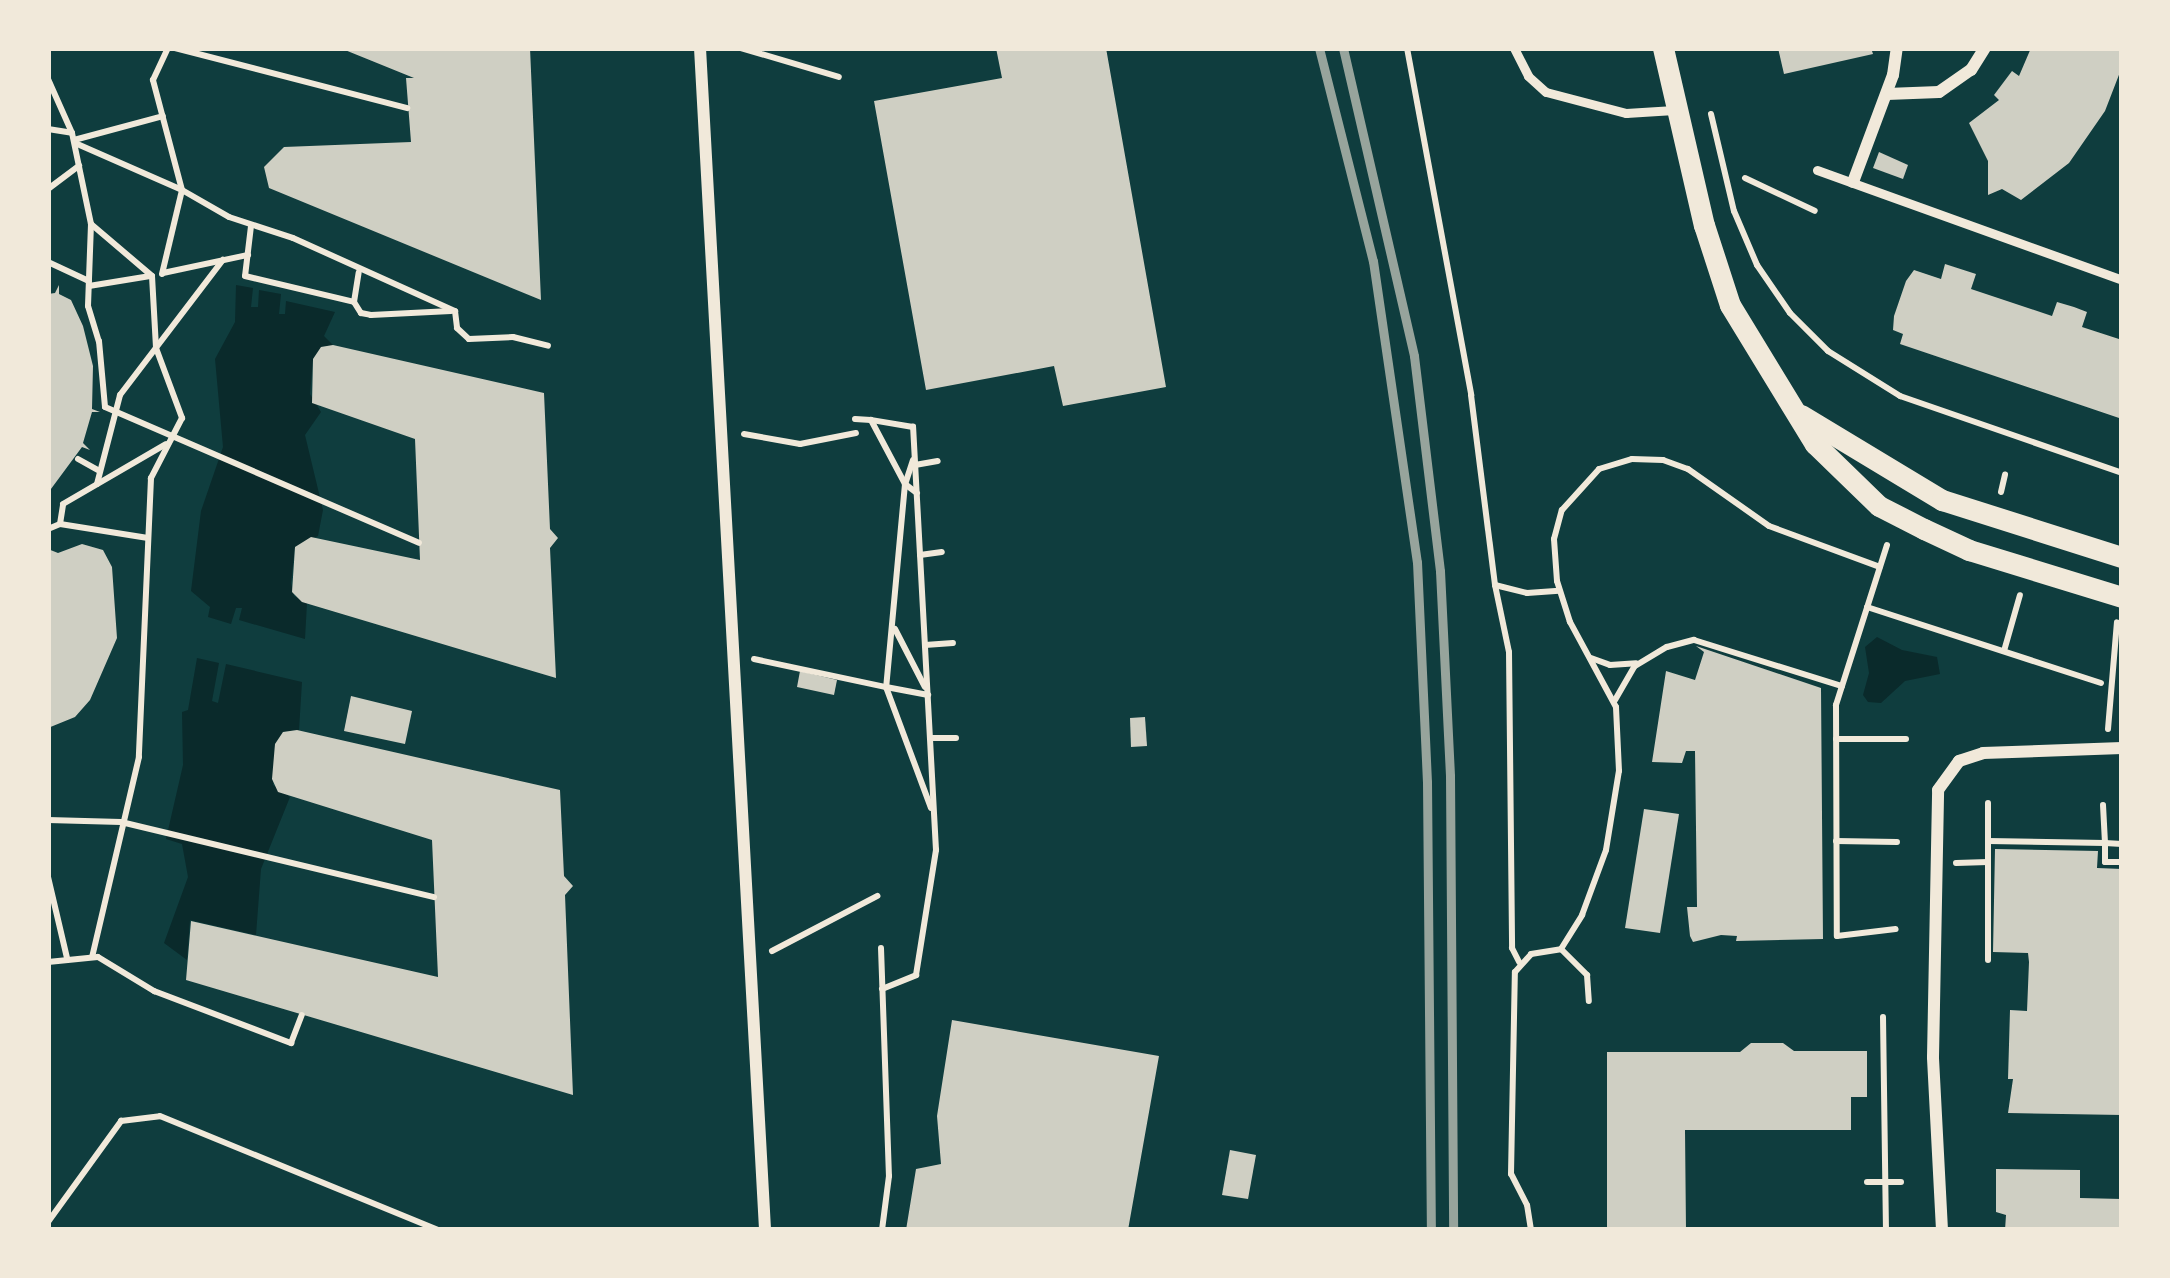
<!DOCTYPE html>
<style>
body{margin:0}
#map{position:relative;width:2170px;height:1278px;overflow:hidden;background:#0f3d3e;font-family:Spectral,serif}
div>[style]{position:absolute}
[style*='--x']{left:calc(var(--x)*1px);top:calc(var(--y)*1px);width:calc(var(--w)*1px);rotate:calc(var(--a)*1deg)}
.water>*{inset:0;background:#0a2a2b}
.building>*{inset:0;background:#cfcfc3}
.path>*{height:6px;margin:-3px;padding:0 3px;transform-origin:3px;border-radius:3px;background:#f1e9da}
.service>*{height:9px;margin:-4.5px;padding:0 4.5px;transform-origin:4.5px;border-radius:4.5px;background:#f1e9da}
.minor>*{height:12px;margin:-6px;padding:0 6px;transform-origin:6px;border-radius:6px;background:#f1e9da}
.tertiary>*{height:21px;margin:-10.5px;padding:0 10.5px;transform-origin:10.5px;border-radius:10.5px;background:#f1e9da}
.rail>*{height:9px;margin:-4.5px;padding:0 4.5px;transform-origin:4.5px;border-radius:4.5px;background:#97a49c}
span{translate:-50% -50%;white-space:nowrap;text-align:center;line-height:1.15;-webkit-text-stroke:9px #f1e9da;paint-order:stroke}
.frame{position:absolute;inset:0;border:51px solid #f1e9da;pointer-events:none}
</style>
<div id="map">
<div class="water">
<div style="clip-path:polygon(236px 285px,253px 288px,251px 307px,258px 307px,259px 290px,281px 294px,279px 314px,285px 314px,286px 301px,335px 312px,324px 336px,333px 345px,321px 347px,313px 359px,310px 394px,321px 412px,305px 435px,323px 510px,318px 536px,295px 547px,291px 583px,294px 596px,307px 603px,305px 639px,239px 620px,242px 608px,236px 608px,231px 624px,208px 617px,210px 607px,191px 591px,201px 511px,223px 447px,215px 359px,235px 322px)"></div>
<div style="clip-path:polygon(1877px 637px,1902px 650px,1937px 657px,1940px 674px,1905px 681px,1881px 703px,1868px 702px,1863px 695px,1869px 673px,1865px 647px)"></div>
<div style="clip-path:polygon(197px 658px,219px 663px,212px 701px,218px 703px,226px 664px,302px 682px,299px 730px,283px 732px,275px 744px,273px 785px,290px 797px,261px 869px,256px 935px,190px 920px,187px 960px,164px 943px,188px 877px,182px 844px,166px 839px,183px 765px,182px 712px,188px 710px)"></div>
</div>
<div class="building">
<div style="clip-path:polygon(340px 48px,530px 48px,541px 300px,269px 188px,264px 167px,284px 147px,411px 142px,406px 78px,414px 78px)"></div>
<div style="clip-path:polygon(996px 48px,1106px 48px,1166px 387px,1063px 406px,1054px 366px,926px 390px,874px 101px,1002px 78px)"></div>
<div style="clip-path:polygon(1778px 48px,1871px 48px,1873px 54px,1784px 74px)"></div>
<div style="clip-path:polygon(2031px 48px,2122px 48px,2122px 67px,2105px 111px,2069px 163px,2021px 200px,2002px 189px,1988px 195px,1988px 161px,1969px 123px,1999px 100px,1994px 95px,2012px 71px,2019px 76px)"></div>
<div style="clip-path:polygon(1879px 152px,1908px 165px,1903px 179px,1873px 168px)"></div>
<div style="clip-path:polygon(1945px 264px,1976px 274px,1971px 289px,2052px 316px,2057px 302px,2074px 307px,2087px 312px,2082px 327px,2122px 340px,2122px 419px,1900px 344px,1903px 334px,1893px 330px,1894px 316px,1906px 281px,1914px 270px,1941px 279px)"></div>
<div style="clip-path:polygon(59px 285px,59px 294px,71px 300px,83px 326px,93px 366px,92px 409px,100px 412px,92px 412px,83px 443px,90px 450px,82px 447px,48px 493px,48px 294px,55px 293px)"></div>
<div style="clip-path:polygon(333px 345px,544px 393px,550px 529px,558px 538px,550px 548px,556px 678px,302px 602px,292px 592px,295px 547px,311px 537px,420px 560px,415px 439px,312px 403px,313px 359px,321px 347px)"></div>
<div style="clip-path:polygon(82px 544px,103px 550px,112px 567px,117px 638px,90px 700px,75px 717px,48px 728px,48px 549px,58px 553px)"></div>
<div style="clip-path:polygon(1696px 646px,1821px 688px,1823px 939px,1736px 941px,1737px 936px,1721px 935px,1693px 942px,1690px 936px,1687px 907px,1697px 907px,1695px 751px,1686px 751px,1682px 763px,1652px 762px,1666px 671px,1695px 680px,1704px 652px)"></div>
<div style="clip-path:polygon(800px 671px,837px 680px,834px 695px,797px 687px)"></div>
<div style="clip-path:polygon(351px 696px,412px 711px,405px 744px,344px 731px)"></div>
<div style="clip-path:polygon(1145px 717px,1147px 746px,1131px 747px,1130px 718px)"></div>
<div style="clip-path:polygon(297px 730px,560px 790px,564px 876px,573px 886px,565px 895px,573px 1095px,186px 980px,191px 921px,438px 977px,432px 840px,278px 792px,272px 779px,275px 744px,283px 732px)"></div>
<div style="clip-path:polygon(1644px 809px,1679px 814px,1660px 933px,1625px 928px)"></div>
<div style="clip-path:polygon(1995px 849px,2098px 851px,2097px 868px,2122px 869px,2122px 1115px,2008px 1113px,2013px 1079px,2008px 1079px,2010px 1010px,2027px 1011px,2029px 962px,2028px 953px,1993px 952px)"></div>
<div style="clip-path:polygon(952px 1020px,1159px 1056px,1128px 1230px,906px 1230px,916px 1169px,941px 1164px,937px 1116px)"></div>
<div style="clip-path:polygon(1751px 1043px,1783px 1043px,1794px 1051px,1867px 1051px,1867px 1097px,1851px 1097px,1851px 1130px,1685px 1130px,1686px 1230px,1607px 1230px,1607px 1052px,1740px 1052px)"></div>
<div style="clip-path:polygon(1230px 1150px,1256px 1155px,1248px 1199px,1222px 1195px)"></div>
<div style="clip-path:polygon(1996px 1169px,2080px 1170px,2080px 1198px,2122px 1199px,2122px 1230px,2005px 1230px,2006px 1215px,1996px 1212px)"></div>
</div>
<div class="path">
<div style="--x:175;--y:48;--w:240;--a:14.5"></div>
<div style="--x:741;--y:48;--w:102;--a:16.5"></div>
<div style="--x:1407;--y:48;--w:353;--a:79.5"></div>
<div style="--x:1471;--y:395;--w:192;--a:82.8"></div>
<div style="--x:1495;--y:585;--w:68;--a:78.2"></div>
<div style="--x:1509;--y:652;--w:296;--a:89.4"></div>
<div style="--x:1512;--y:948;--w:16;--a:63"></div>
<div style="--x:48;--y:79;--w:59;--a:66"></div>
<div style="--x:72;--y:133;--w:93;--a:78.2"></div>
<div style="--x:91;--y:224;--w:82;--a:92.1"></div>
<div style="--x:88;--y:306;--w:37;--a:73"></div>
<div style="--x:99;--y:341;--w:66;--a:84.8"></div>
<div style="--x:105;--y:407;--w:342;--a:23.4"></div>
<div style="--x:1711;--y:114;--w:100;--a:76.7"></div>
<div style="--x:1734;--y:211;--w:59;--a:66.9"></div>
<div style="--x:1757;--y:265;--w:58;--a:55.5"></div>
<div style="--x:1790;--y:313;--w:54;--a:45"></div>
<div style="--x:1828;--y:351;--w:85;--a:32"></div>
<div style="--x:1900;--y:396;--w:235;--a:19.1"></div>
<div style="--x:48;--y:129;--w:24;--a:9"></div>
<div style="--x:74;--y:140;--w:92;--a:-15.1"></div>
<div style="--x:75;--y:143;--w:117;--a:23.7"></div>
<div style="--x:182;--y:190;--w:54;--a:29.9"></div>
<div style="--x:229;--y:217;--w:67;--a:18.2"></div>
<div style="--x:293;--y:238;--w:178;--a:24.3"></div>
<div style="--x:455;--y:311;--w:17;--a:83"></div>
<div style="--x:457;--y:328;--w:16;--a:43"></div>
<div style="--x:469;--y:339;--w:44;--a:-2.6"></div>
<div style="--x:513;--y:337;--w:36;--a:14"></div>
<div style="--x:1745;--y:178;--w:77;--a:25.2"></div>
<div style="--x:48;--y:189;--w:39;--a:-37"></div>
<div style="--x:91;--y:224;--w:80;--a:40.4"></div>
<div style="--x:152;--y:276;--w:72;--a:86.8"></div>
<div style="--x:156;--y:348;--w:75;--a:69.6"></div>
<div style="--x:182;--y:418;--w:68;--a:117.3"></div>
<div style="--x:151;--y:478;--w:279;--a:92.5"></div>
<div style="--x:139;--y:757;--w:205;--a:103.2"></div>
<div style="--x:251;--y:226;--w:50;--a:96.8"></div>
<div style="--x:245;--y:276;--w:112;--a:13.4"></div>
<div style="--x:354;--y:302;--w:13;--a:58"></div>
<div style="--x:361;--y:313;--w:10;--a:11"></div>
<div style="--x:371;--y:315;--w:80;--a:-2.9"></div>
<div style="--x:48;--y:262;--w:45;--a:24.9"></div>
<div style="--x:163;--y:273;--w:87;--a:-12"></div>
<div style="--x:162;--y:274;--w:86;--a:-76.6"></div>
<div style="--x:182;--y:190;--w:114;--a:-104.8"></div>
<div style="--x:153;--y:80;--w:35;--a:-65"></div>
<div style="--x:89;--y:286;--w:62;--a:-9.3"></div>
<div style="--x:354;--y:302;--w:30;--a:-81"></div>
<div style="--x:855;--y:419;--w:16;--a:4"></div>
<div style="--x:744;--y:434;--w:57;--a:10.1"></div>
<div style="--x:800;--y:444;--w:57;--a:-11.1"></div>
<div style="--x:78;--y:459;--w:25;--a:29"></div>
<div style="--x:913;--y:460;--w:25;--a:108"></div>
<div style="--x:905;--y:484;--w:204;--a:95.3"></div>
<div style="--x:886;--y:687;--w:43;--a:10.8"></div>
<div style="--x:915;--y:465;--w:23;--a:-10"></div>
<div style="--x:97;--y:484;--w:92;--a:-75.5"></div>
<div style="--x:120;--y:395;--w:170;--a:-52.7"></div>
<div style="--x:2001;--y:492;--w:18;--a:-77"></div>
<div style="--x:48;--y:529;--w:13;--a:-23"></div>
<div style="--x:148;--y:538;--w:89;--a:-171"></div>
<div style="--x:60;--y:524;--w:20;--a:-81"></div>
<div style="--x:63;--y:504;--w:119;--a:-30.2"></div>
<div style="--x:1887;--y:545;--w:168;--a:107.7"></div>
<div style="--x:1836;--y:705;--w:231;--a:89.8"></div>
<div style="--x:1837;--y:936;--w:59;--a:-6.8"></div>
<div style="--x:920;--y:555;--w:22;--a:-8"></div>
<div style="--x:1495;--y:585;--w:33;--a:14"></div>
<div style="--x:1527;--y:593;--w:32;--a:-4"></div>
<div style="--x:1867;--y:607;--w:246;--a:18"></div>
<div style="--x:895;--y:629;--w:65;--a:62.7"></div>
<div style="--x:925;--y:645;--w:28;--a:-4"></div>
<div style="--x:2004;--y:651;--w:58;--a:-74.1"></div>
<div style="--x:1591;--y:658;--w:20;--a:20"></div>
<div style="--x:1610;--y:665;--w:26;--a:-4"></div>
<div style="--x:754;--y:659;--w:135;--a:12"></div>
<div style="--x:886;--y:687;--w:129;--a:69.6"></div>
<div style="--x:1615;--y:700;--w:39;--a:-60"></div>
<div style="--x:1635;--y:666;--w:37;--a:-31"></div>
<div style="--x:1667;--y:647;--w:28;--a:-15"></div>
<div style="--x:1694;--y:640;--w:155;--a:17.3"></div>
<div style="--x:2108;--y:729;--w:107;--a:-85.2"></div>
<div style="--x:930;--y:738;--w:26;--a:0"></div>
<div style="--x:1836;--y:739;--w:70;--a:0"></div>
<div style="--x:48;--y:820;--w:73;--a:1.6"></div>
<div style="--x:121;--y:822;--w:322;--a:13.5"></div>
<div style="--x:1836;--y:841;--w:61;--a:0.9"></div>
<div style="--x:1988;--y:841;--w:117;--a:1"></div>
<div style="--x:2105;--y:843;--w:38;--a:-93"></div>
<div style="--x:2122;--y:844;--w:17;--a:-177"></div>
<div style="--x:2105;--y:843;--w:19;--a:90"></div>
<div style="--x:2105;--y:862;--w:17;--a:0"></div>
<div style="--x:1956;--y:863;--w:32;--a:-2"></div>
<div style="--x:48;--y:877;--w:83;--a:76.8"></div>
<div style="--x:881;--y:948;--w:228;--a:88"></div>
<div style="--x:889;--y:1176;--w:54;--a:97.4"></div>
<div style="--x:1561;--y:949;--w:37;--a:45"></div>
<div style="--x:1587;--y:975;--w:26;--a:86"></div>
<div style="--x:772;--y:951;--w:119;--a:-27.6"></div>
<div style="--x:1988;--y:960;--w:157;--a:-90"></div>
<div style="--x:48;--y:962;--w:50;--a:-5.7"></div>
<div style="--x:98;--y:957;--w:66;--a:31.3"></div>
<div style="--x:154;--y:991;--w:147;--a:20.8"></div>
<div style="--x:291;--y:1043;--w:30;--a:-69"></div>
<div style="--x:882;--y:989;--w:37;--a:-22"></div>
<div style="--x:916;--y:975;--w:127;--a:-80.9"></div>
<div style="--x:936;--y:850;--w:424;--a:-93.1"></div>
<div style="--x:913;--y:427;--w:43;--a:-170.5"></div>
<div style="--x:871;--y:420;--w:72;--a:62"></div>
<div style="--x:905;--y:484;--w:15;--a:37"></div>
<div style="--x:1883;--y:1017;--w:213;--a:89.2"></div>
<div style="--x:1867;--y:1182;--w:34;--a:0"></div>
<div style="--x:48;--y:1222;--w:125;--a:-54.1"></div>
<div style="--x:121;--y:1121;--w:39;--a:-7"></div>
<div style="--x:160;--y:1116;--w:300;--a:22.3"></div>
<div style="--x:1531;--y:1230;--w:25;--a:-99"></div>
<div style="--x:1527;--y:1205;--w:35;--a:-117"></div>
<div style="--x:1511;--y:1174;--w:202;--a:-88.9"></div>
<div style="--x:1515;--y:972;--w:24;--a:-48"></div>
<div style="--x:1531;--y:954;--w:30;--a:-9"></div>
<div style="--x:1561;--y:949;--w:40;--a:-58"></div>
<div style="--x:1582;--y:915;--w:69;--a:-69.7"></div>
<div style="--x:1606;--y:850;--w:80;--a:-80.7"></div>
<div style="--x:1619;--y:771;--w:64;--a:-92.7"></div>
<div style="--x:1616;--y:707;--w:97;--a:-118.4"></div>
<div style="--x:1570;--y:622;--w:43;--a:-107.6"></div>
<div style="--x:1557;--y:581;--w:42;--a:-94.1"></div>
<div style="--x:1554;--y:539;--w:30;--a:-75"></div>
<div style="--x:1562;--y:510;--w:55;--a:-47.9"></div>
<div style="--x:1599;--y:469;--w:34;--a:-17"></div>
<div style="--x:1632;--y:459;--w:31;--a:2"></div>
<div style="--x:1663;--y:460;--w:27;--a:20"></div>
<div style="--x:1688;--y:469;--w:99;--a:35.1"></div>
<div style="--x:1769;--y:526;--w:118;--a:20.3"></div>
</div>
<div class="service">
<div style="--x:1514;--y:48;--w:31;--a:63"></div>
<div style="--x:1528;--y:76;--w:24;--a:42"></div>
<div style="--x:1546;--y:92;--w:83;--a:14.7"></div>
<div style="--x:1626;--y:113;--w:48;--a:-3.6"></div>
<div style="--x:1817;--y:170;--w:324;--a:19.8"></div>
</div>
<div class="minor">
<div style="--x:700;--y:48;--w:1184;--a:86.85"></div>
<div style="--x:1887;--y:94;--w:52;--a:-2.2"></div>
<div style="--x:1939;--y:92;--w:39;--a:-35"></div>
<div style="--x:1971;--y:70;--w:26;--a:-58"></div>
<div style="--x:1853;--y:182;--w:114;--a:-69.5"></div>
<div style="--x:1893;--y:75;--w:27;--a:-82"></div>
<div style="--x:1942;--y:1230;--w:173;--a:-93"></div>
<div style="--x:1933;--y:1057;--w:267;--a:-88.9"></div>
<div style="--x:1938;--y:790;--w:36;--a:-54"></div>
<div style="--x:1959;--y:761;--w:25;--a:-18"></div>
<div style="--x:1983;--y:753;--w:139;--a:-2.1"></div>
</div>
<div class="tertiary">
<div style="--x:1663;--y:48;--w:182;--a:77"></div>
<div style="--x:1704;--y:225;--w:84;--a:72"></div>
<div style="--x:1730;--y:305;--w:163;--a:58.6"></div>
<div style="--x:1815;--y:444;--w:89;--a:44.1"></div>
<div style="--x:1879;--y:506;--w:51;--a:27.1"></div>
<div style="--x:1924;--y:529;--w:50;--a:25"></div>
<div style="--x:1969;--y:550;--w:160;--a:17.1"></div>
<div style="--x:1801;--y:415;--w:165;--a:31.1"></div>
<div style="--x:1942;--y:500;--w:189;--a:17.6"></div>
</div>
<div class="rail">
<div style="--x:1319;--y:48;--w:220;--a:75.8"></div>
<div style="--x:1373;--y:261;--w:304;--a:81.7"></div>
<div style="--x:1417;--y:562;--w:220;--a:87.4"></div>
<div style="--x:1427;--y:782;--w:448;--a:89.5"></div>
<div style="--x:1343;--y:48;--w:316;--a:77"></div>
<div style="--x:1414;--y:356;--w:217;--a:83.1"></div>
<div style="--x:1440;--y:571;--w:205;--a:87.2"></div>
<div style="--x:1450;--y:776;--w:454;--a:89.6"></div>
</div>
<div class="frame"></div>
</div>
